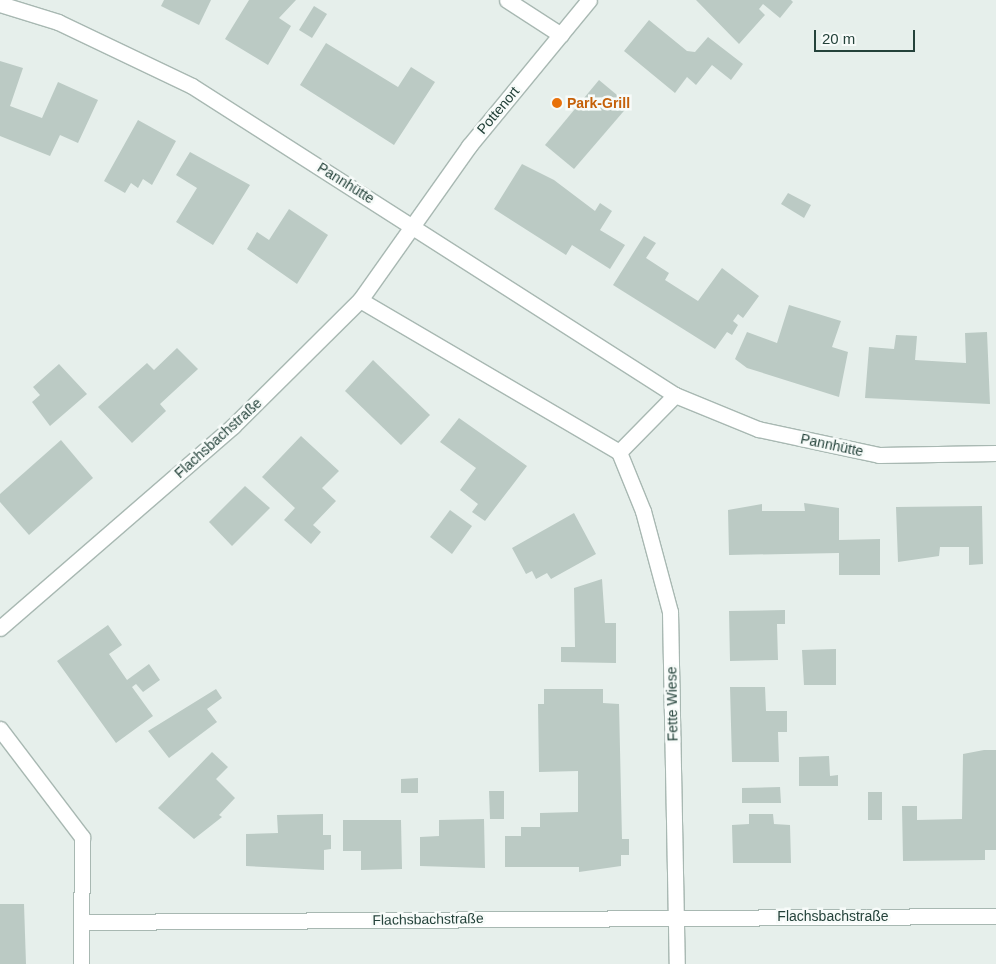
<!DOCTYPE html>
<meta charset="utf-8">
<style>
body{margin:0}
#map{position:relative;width:996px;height:964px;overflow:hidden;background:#e6efeb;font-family:Helvetica,sans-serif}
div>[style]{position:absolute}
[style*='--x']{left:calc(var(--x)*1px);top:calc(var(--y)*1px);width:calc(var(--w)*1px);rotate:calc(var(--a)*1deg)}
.building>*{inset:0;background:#bbcac4}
.roads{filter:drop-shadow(1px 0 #a8b8b2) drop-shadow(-1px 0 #a8b8b2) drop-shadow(0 1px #a8b8b2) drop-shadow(0 -1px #a8b8b2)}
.lane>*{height:15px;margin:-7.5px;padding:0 7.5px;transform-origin:7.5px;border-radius:7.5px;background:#fff}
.street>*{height:15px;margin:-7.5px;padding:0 7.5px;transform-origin:7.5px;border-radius:7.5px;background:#fff}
.dots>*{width:14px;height:14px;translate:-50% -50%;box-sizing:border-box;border:2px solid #f7fbf9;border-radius:50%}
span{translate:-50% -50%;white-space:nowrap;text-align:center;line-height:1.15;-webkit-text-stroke:5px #f7fbf9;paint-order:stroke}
.food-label{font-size:14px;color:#c56008;font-weight:700}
.left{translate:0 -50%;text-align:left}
.street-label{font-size:14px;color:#24423a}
.scale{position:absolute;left:814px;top:30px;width:101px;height:22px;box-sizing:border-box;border:2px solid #24423a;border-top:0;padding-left:6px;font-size:15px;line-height:18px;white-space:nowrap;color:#24423a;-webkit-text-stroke:4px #f7fbf9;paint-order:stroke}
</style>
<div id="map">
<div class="building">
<div style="clip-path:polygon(164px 0,211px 0,199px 25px,161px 6px)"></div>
<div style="clip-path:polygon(249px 0,296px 0,279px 18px,291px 26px,268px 65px,225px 39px)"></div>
<div style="clip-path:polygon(696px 0,791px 0,793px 2px,780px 18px,763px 4px,759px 9px,765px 15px,739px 44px)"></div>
<div style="clip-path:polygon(314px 6px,327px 14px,312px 38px,299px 30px)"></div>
<div style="clip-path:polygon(649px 20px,687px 51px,695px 52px,708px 37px,743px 64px,731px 80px,712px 65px,696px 85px,687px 77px,675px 93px,624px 51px)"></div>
<div style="clip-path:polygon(326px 43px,398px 87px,411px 67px,435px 82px,394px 145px,300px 85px)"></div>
<div style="clip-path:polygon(0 61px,23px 68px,10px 106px,42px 118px,58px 82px,98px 100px,78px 143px,60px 135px,50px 156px,0 136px)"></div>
<div style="clip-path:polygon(599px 80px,629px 105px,574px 169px,545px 145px)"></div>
<div style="clip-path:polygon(138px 120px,176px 141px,152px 185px,143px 179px,138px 188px,131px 183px,125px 193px,104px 181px)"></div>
<div style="clip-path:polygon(190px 152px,250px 185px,213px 245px,176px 222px,197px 188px,176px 175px)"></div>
<div style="clip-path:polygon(522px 164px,554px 180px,595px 211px,600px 203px,612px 211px,600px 230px,625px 245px,610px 269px,572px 245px,566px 255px,494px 209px)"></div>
<div style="clip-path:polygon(788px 193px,811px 205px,804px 218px,781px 204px)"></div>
<div style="clip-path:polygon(289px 209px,328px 235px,297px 284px,247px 249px,257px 232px,269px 240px)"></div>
<div style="clip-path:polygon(644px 236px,656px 243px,646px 258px,669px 273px,665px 280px,698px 301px,722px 268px,759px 296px,743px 318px,738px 314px,733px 321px,738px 325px,732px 335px,727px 332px,715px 349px,613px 285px)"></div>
<div style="clip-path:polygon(789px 305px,841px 321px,832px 347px,848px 352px,839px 397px,747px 368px,735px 359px,747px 332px,777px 343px)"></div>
<div style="clip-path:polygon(987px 332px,990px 404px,865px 398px,869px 347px,894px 349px,896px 335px,917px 336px,915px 360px,966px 363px,965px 333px)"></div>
<div style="clip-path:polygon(177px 348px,198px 369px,160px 404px,166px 411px,132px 443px,98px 407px,147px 363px,154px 370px)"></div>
<div style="clip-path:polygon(373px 360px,430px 415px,401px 445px,345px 391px)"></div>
<div style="clip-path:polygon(59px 364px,87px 394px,50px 426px,32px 402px,40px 395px,33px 387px)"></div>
<div style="clip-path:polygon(459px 418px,527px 466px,485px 521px,472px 512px,478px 504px,460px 490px,476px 468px,440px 442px)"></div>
<div style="clip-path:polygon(301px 436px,339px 471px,322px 488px,336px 501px,313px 525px,321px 532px,311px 544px,284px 520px,295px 508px,262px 477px)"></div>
<div style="clip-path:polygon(61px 440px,93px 478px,29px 535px,0 502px,0 494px)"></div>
<div style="clip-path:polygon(245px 486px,270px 508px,232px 546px,209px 522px)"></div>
<div style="clip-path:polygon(804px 503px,839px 508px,839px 540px,880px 539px,880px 575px,839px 575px,839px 553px,729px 555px,728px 510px,762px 504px,762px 511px,805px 511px)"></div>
<div style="clip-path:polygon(982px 506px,983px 564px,969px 565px,969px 547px,940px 547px,939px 556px,898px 562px,896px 507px)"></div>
<div style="clip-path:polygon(450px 510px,472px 526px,452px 554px,430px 537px)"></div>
<div style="clip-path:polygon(574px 513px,596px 554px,551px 579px,547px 573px,536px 579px,532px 571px,526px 574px,512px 548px)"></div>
<div style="clip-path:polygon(602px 579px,605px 623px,616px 623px,616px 663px,561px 662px,561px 647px,575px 647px,574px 588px)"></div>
<div style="clip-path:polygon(785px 610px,785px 624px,777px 624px,778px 660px,730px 661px,729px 611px)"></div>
<div style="clip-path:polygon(108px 625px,122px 645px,109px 654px,127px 680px,149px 664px,160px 680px,143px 692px,136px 684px,132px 687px,153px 716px,116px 743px,57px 661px)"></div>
<div style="clip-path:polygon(836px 649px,836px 685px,804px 685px,802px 650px)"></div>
<div style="clip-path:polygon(730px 687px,765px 687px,766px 711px,787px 711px,787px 732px,778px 732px,779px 762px,732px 762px)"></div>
<div style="clip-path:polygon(216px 689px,222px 698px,207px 709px,217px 722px,169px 758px,148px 731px)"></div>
<div style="clip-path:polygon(544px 689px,603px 689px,603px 703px,619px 704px,622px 839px,629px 839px,629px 855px,621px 855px,621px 866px,579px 872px,579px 867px,505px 867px,505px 836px,521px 836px,521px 827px,540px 827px,540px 813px,578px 812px,578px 771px,539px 772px,538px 704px,544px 704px)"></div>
<div style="clip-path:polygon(984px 750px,996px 750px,996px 850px,985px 850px,985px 860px,903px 861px,902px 806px,917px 806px,917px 820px,962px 819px,963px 754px)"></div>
<div style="clip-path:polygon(212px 752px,228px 767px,216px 779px,235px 798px,219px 815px,222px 817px,194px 839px,158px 808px)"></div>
<div style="clip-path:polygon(829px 756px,830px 776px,838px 775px,838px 786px,799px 786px,799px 757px)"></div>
<div style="clip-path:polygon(418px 778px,418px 793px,401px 793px,401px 779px)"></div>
<div style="clip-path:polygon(780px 787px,781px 803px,742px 803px,742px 788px)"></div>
<div style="clip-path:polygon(489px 791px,504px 791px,504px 819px,490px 819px)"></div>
<div style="clip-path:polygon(868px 792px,882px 792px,882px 820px,868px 820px)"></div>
<div style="clip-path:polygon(323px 814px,323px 835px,331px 835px,331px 849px,324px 850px,324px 870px,246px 866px,246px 834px,278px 833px,277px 815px)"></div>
<div style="clip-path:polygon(749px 814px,773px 814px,774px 824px,790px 825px,791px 863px,733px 863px,732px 825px,749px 824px)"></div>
<div style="clip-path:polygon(484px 819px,485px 868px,420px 866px,420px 837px,439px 836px,439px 820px)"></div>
<div style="clip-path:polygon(343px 820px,401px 820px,402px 869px,361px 870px,361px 851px,343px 851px)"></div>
<div style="clip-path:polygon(0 904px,24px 904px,26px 964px,0 964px)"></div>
</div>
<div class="roads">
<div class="lane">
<div style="--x:507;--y:0;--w:64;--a:32.9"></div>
</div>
<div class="street">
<div style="--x:0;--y:4;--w:61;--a:17.2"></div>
<div style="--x:58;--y:22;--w:148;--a:25.5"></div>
<div style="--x:192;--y:86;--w:573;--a:32.61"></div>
<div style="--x:675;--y:395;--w:90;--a:22.3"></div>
<div style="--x:758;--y:429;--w:124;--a:12.1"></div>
<div style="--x:879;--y:455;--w:117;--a:-1"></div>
<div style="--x:360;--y:300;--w:300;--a:30.4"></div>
<div style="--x:619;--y:452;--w:80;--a:-45.5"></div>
<div style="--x:619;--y:452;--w:64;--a:67.9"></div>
<div style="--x:643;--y:511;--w:105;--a:75"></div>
<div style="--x:670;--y:612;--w:352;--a:88.9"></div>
<div style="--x:0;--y:628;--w:308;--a:-40.9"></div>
<div style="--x:233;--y:426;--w:179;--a:-44.8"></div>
<div style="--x:360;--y:300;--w:189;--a:-54.7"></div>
<div style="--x:469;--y:146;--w:189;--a:-50.6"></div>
<div style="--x:0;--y:729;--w:136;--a:52.8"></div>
<div style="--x:82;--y:837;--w:127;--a:90.5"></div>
<div style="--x:81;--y:922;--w:915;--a:-0.38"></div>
</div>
</div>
<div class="dots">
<div style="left:557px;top:103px;background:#e8710a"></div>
</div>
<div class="food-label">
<span class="left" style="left:567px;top:103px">Park-Grill</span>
</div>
<div class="street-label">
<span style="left:498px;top:110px;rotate:-50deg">Pottenort</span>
<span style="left:346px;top:183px;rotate:32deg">Pannhütte</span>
<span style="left:218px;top:438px;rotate:-42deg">Flachsbachstraße</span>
<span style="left:832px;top:445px;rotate:12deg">Pannhütte</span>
<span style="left:672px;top:704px;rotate:-91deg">Fette Wiese</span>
<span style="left:833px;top:916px">Flachsbachstraße</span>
<span style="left:428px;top:919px;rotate:-1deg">Flachsbachstraße</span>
</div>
<div class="scale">20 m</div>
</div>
